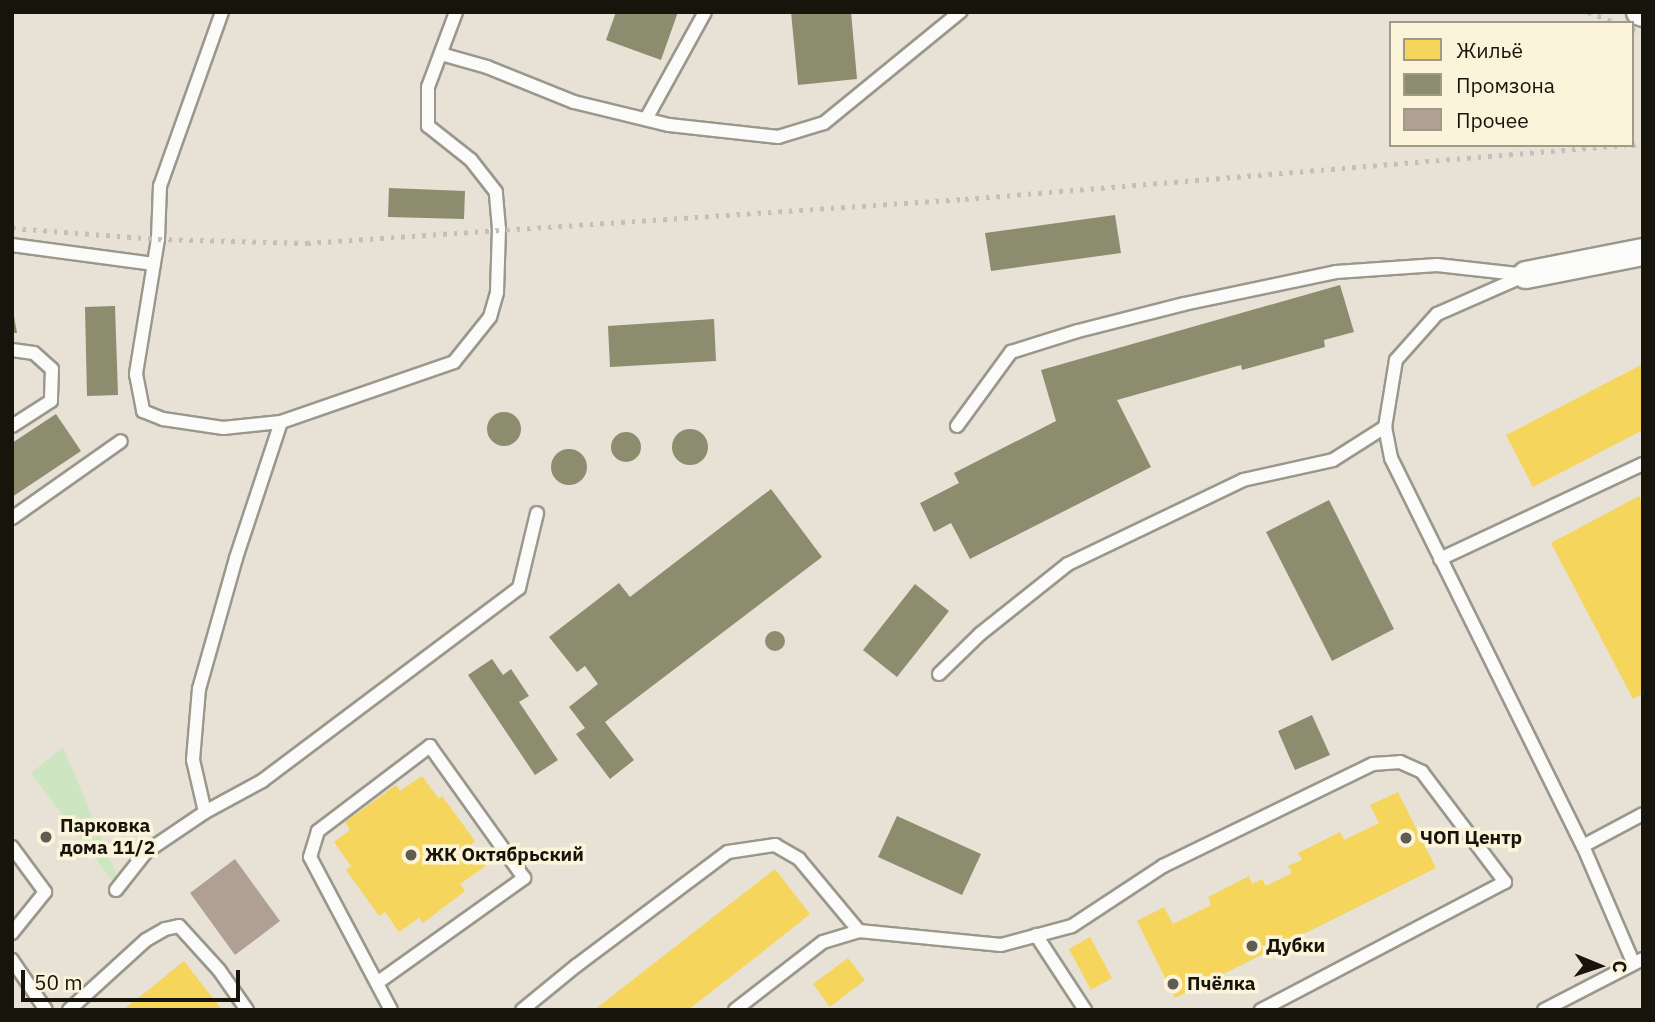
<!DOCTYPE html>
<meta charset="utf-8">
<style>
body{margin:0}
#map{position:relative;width:1655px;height:1022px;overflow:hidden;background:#e7e2d5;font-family:"IBM Plex Sans",sans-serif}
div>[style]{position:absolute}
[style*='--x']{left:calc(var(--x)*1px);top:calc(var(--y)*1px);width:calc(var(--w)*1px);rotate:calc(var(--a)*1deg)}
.green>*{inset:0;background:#cde5c0}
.homes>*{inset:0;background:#f6d55c}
.industry>*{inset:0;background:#8c8c6e}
.round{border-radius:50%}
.building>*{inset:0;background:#b0a094}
.roads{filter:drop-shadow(2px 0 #9b978d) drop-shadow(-2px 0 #9b978d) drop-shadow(0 2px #9b978d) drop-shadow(0 -2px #9b978d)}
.lane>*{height:12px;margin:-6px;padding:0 6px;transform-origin:6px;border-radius:6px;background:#fbfbf9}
.street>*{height:26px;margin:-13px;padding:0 13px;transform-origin:13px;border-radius:13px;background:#fbfbf9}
.rail>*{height:5px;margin-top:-2.5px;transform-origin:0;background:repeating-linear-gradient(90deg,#c1c0bc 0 3.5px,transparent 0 10.5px)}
.dots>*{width:19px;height:19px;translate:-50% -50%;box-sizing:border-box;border:4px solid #fcf4da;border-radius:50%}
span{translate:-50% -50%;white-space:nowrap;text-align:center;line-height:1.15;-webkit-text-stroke:7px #fcf4da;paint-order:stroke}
.poi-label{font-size:19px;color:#17140b;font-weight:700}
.left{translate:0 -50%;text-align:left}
.frame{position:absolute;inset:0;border:14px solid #17140b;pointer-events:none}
.legend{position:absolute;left:1389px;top:21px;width:245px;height:126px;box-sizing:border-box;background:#fcf4da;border:2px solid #a09a87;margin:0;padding:9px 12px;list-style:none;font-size:21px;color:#17140b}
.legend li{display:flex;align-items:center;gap:14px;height:35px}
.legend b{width:35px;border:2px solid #a09a87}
.north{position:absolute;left:1564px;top:931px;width:70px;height:70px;-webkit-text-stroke:5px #fcf4da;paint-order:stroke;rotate:92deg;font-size:19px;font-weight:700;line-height:28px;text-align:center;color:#17140b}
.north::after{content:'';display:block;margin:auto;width:24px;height:32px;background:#17140b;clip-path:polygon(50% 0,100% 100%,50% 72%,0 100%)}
.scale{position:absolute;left:21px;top:970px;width:219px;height:32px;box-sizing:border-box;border:4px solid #17140b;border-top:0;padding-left:9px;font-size:21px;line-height:24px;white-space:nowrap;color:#17140b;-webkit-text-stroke:5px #fcf4da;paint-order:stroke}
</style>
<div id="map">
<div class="green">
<div style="clip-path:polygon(63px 747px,127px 900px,31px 773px)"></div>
</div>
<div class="homes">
<div style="clip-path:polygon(1643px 364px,1643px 430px,1533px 487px,1506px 435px)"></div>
<div style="clip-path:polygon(1639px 496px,1643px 503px,1643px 693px,1633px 699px,1551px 543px)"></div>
<div style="clip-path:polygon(422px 776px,439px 799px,442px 796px,475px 841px,471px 845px,486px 866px,460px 884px,465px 891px,423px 923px,419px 918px,399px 932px,385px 912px,379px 916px,346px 870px,351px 866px,334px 842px,350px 830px,345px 822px,396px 785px,400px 791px)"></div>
<div style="clip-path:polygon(1398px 792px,1436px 868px,1175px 998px,1137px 921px,1164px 907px,1173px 924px,1211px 905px,1208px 897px,1249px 876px,1252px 884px,1262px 879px,1266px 886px,1292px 873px,1288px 866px,1302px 860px,1298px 853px,1340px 832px,1344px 840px,1379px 823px,1370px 805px)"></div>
<div style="clip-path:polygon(775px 869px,810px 914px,770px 946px,688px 1010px,594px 1010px)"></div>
<div style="clip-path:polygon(1090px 937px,1112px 978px,1091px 990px,1069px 949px)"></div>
<div style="clip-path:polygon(848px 958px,865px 980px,830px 1007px,813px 984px)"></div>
<div style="clip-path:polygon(184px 961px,222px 1010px,123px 1010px,142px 995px)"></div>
</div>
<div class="industry">
<div style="clip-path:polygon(616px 12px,678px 12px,661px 60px,606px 40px)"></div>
<div style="clip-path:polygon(791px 12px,851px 12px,857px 79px,798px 85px)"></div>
<div style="clip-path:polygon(389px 188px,465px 191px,464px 219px,388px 217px)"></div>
<div style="clip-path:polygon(1115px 215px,1121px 253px,991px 271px,985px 233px)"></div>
<div style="clip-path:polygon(1340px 285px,1354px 332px,1324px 340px,1325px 347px,1242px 370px,1241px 365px,1117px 400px,1151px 467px,970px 559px,951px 523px,934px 532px,920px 503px,959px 483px,954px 473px,1056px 421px,1041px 370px)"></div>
<div style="clip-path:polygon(12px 305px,17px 333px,12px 333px)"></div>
<div style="clip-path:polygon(115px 306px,118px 395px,87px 396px,85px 307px)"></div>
<div style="clip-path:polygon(714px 319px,716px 361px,610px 367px,608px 326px)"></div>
<div class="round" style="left:487px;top:412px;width:34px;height:34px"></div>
<div style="clip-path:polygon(56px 414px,81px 451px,12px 497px,12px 443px)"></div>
<div class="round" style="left:672px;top:429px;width:36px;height:36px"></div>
<div class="round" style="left:611px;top:432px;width:30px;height:30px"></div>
<div class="round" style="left:551px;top:449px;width:36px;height:36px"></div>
<div style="clip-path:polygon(771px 489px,822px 557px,605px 722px,634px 760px,610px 779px,576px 734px,585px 728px,569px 707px,598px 684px,585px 666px,577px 672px,549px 637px,619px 583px,630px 597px)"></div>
<div style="clip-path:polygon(1329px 500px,1394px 629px,1332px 661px,1266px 532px)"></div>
<div style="clip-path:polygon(915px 584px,949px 611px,897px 677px,863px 650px)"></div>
<div class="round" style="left:765px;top:631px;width:20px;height:20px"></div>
<div style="clip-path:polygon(492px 659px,503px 675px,511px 669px,529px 696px,519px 702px,558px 760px,535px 775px,468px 675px)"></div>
<div style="clip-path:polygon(1312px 715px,1330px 755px,1295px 770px,1278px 731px)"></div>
<div style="clip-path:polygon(897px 816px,981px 854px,962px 895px,878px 857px)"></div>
</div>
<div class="building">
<div style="clip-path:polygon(235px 859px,280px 921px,235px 955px,190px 893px)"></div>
</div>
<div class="roads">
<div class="lane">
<div style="--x:222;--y:12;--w:185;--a:109.6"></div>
<div style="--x:160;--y:186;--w:53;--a:92.2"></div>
<div style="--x:158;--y:239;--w:137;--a:99.3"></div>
<div style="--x:136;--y:374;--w:38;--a:79"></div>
<div style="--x:143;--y:411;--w:22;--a:22"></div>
<div style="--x:163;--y:419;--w:61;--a:8.5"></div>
<div style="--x:223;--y:428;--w:58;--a:-5.9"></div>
<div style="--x:281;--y:422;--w:183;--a:-19.1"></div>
<div style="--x:454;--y:362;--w:58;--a:-51.3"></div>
<div style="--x:490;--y:317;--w:26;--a:-74"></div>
<div style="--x:497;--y:292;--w:63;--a:-88.2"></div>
<div style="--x:499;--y:229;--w:37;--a:-95"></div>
<div style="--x:496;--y:192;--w:41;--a:-128"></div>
<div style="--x:471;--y:160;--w:55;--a:-141.7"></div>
<div style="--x:428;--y:126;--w:39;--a:-90"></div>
<div style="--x:428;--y:87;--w:80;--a:-69.5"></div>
<div style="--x:441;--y:54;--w:48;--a:15.8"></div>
<div style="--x:487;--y:67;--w:94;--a:21.9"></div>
<div style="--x:574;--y:102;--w:98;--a:13.6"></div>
<div style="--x:669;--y:125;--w:110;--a:6.3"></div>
<div style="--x:778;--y:137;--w:48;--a:-16.9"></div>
<div style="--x:824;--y:123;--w:176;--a:-39.2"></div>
<div style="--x:646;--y:119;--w:122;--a:-61.1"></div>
<div style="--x:12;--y:245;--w:143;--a:7.6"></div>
<div style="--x:1526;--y:275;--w:97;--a:156.3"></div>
<div style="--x:1437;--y:314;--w:62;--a:131.7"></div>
<div style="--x:1396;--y:360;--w:68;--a:99.3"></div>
<div style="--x:1385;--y:427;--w:32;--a:79"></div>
<div style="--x:1391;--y:458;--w:433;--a:63.7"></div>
<div style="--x:1583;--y:846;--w:126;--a:66.7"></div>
<div style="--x:12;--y:350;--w:22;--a:8"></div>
<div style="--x:34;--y:353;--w:24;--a:42"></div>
<div style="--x:52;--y:369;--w:32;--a:92"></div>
<div style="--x:51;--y:401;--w:46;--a:147.3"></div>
<div style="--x:957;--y:426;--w:92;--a:-53.9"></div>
<div style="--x:1011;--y:352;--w:70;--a:-17.4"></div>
<div style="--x:1078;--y:331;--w:109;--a:-14.3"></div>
<div style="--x:1184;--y:304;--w:155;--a:-11.9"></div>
<div style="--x:1336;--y:272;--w:101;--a:-4"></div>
<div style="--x:1437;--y:265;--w:90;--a:6.4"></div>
<div style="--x:12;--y:518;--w:133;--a:-35.2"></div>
<div style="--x:1440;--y:559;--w:224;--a:-25.1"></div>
<div style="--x:939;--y:674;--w:57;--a:-44.3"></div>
<div style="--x:980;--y:634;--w:112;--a:-38.5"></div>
<div style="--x:1068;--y:564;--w:194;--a:-25.6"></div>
<div style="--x:1243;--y:480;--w:92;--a:-12.5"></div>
<div style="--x:1333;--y:460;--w:62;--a:-32.4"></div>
<div style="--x:205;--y:812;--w:53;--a:-103"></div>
<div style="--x:193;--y:760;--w:71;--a:-85.2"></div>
<div style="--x:199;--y:689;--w:136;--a:-74.2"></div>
<div style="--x:236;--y:558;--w:143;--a:-71.7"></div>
<div style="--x:1583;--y:846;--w:68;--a:-28.1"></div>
<div style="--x:12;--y:847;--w:56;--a:53.7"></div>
<div style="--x:45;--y:892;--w:53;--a:128.8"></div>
<div style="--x:116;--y:890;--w:48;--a:-51.7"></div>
<div style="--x:146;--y:852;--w:71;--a:-34.1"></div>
<div style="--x:205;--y:812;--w:65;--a:-28.5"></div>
<div style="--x:262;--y:781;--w:321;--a:-36.9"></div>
<div style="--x:519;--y:588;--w:77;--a:-76.5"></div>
<div style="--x:1036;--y:935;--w:90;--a:56.8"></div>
<div style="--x:12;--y:960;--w:60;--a:55.8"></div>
<div style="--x:377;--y:983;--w:181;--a:-35.5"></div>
<div style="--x:524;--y:878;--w:162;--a:-125.5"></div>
<div style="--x:430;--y:746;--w:141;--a:142.8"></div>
<div style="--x:318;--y:831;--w:27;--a:107"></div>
<div style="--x:310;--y:857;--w:173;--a:62.1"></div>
<div style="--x:69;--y:1010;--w:104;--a:-42.3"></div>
<div style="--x:146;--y:940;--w:22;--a:-30"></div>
<div style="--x:165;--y:929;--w:14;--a:-12"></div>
<div style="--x:179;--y:926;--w:59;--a:47.7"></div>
<div style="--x:219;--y:970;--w:49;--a:55"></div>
<div style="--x:522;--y:1010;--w:70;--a:-39.2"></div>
<div style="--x:576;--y:966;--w:190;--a:-36.9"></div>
<div style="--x:728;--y:852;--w:48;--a:-8.5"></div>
<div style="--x:775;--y:845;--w:28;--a:30"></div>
<div style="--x:799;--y:859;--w:94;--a:50.2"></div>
<div style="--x:735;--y:1010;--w:111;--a:-37.7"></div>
<div style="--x:823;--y:942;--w:38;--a:-17"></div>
<div style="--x:859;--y:931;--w:143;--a:5.6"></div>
<div style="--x:1001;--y:945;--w:73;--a:-15"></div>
<div style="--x:1072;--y:926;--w:109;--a:-33.4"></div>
<div style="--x:1163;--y:866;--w:233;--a:-25.9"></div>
<div style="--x:1373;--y:764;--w:27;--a:-4"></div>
<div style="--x:1400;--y:762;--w:24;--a:24"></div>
<div style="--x:1422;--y:772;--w:138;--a:53"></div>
<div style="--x:1505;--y:882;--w:276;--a:152.3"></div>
<div style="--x:1544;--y:1010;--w:111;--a:-27.3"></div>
</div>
<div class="street">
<div style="--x:1640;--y:12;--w:3;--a:18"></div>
<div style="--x:1526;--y:275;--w:119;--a:-11.1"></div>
</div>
</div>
<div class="rail">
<div style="--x:1588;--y:12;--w:30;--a:21"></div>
<div style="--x:1632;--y:29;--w:12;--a:20"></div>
<div style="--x:1632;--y:145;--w:11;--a:-5"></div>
<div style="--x:12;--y:228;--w:146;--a:4.3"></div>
<div style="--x:158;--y:239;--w:149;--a:1.5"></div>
<div style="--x:307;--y:243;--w:659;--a:-3.83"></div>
<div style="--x:965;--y:199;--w:662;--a:-4.68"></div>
</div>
<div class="dots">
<div style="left:46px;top:837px;background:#605c52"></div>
<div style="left:1406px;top:838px;background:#605c52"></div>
<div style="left:411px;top:855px;background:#605c52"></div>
<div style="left:1252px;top:946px;background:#605c52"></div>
<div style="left:1173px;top:984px;background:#605c52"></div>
</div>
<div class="poi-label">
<span class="left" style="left:60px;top:837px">Парковка<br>дома 11/2</span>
<span class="left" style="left:1420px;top:838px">ЧОП Центр</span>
<span class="left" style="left:425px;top:855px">ЖК Октябрьский</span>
<span class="left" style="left:1266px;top:946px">Дубки</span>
<span class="left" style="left:1187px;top:984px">Пчёлка</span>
</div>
<div class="frame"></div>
<ul class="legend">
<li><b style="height:19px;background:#f6d55c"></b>Жильё</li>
<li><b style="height:19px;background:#8c8c6e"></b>Промзона</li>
<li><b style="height:19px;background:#b0a094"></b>Прочее</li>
</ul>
<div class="north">С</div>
<div class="scale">50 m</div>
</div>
